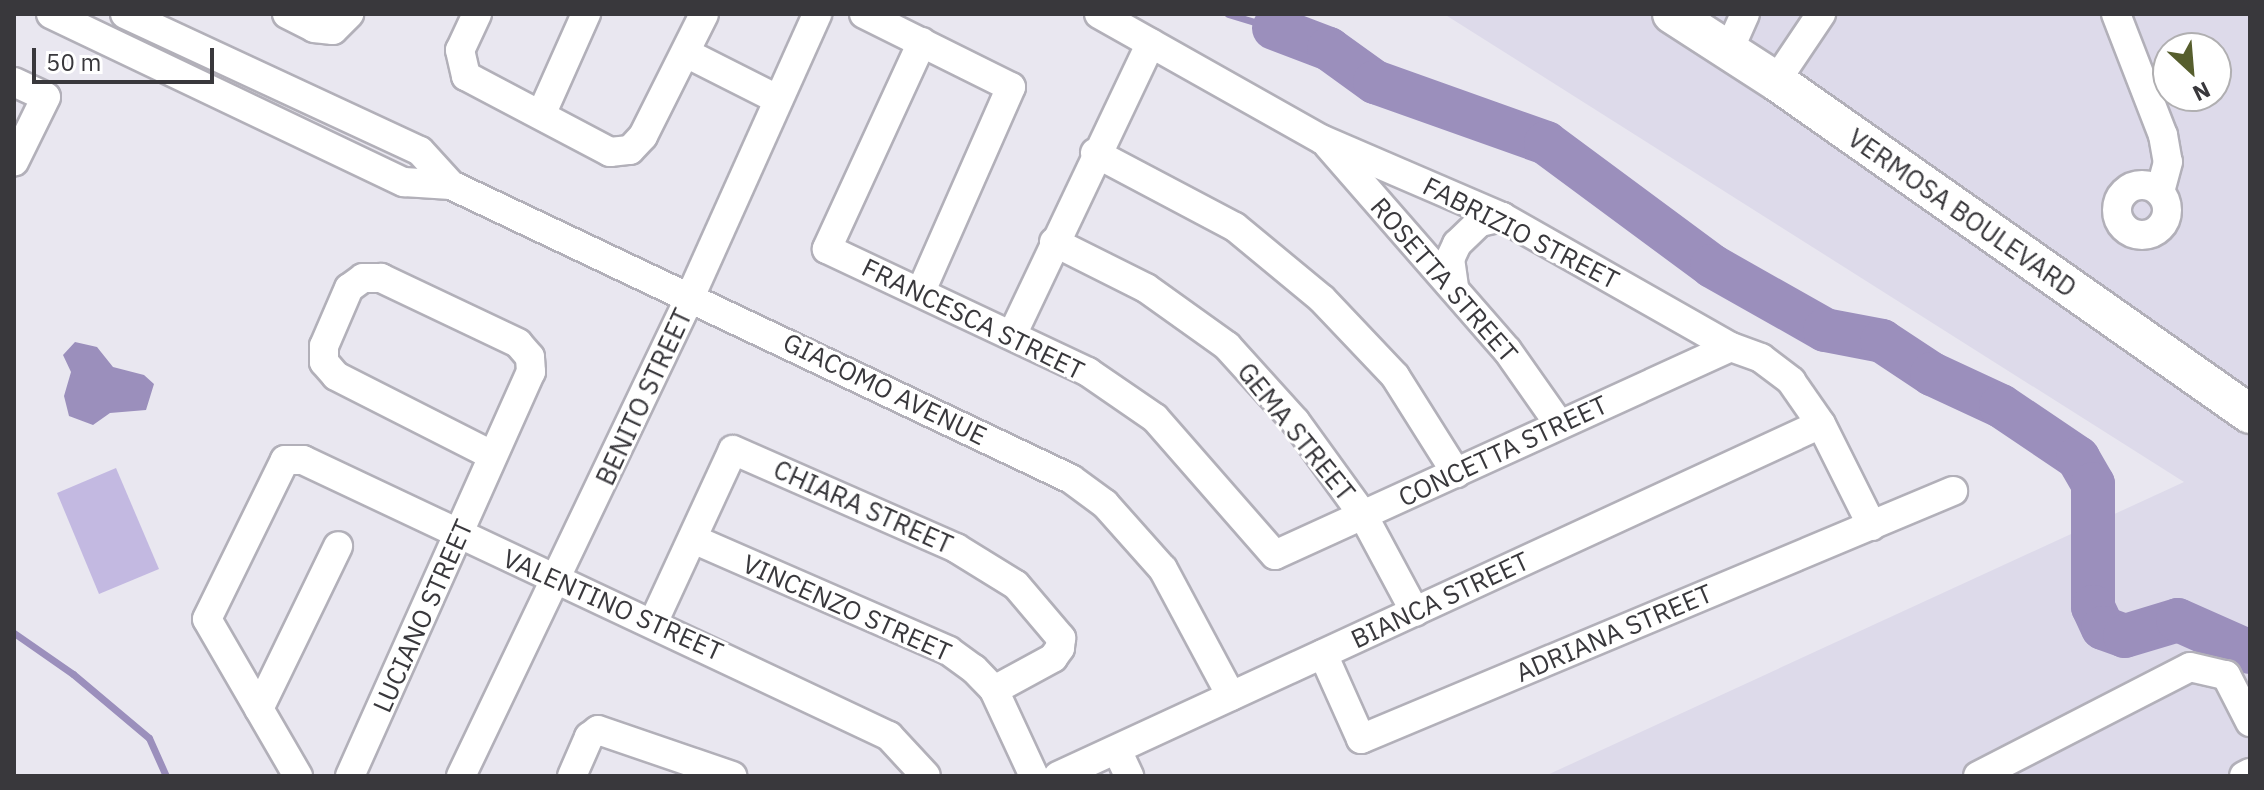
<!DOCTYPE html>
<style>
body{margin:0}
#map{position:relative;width:2264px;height:790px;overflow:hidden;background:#e9e7f0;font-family:"IBM Plex Sans",sans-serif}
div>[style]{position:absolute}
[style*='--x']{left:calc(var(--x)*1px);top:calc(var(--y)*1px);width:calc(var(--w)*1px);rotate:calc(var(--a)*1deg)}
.built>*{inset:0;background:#dddaea}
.green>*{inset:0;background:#c3b9e1}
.water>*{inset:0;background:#9b8fbc}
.stream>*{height:7px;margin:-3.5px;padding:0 3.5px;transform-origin:3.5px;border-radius:3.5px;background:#9b8fbc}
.river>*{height:44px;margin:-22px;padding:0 22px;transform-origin:22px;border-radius:22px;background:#9b8fbc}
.roads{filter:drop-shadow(2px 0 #b2b0b9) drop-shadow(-2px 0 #b2b0b9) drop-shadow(0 2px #b2b0b9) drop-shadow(0 -2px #b2b0b9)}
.minor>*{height:28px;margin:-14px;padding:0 14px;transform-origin:14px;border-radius:14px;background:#fff}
.minor>.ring{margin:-14px;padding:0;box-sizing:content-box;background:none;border:28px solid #fff;border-radius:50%}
.secondary>*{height:38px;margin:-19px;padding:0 19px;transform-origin:19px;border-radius:19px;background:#fff}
span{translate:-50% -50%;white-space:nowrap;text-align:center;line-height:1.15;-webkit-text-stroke:6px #fff;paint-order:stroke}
.street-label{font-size:26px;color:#39383c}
.frame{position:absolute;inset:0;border:16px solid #39383c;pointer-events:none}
.north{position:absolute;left:2152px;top:32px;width:80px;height:80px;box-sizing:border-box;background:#fff;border:2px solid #b0afb1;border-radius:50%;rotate:154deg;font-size:22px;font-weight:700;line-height:32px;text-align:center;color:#39383c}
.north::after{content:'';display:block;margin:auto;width:28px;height:36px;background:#565e2d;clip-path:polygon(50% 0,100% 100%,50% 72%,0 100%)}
.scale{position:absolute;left:32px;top:48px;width:182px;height:36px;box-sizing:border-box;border:4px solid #39383c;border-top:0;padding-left:10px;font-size:24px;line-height:28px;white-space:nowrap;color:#39383c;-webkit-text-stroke:6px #fff;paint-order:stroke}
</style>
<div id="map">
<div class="built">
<div style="clip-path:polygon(evenodd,1444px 14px,2250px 14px,2250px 776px,1545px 776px,2184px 482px,1444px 14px,2168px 48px,2216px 48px,2216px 96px,2168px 96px,2168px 48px)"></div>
</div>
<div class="green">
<div style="clip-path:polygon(116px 468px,159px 569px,99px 594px,57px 493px)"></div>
</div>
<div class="water">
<div style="clip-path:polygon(75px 342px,97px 347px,113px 367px,144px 375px,154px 384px,146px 410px,110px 413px,93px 425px,69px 416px,64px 396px,71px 372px,63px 355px)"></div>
</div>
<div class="stream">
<div style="--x:1228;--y:14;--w:48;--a:16.9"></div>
<div style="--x:14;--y:633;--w:72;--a:34.8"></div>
<div style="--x:73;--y:674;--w:99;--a:40.1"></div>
<div style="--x:149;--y:738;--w:42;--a:65.9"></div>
</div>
<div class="river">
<div style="--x:1274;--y:28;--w:59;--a:20.9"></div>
<div style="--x:1329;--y:49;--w:57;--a:35.7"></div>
<div style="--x:1375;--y:82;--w:182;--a:19.6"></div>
<div style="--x:1546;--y:143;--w:207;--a:36.5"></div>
<div style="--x:1712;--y:266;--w:130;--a:29.5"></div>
<div style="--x:1825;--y:330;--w:58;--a:10.9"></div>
<div style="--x:1882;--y:341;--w:60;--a:33.4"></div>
<div style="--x:1932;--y:374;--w:76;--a:24.9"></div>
<div style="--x:2001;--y:406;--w:93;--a:34"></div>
<div style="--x:2078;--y:458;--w:30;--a:60"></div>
<div style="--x:2093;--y:484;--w:123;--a:90"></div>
<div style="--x:2093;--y:607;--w:23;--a:65"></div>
<div style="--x:2103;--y:628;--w:23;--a:20"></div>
<div style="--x:2125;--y:636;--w:55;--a:-16.8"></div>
<div style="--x:2178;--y:620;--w:79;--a:24"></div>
</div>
<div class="roads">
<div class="minor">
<div style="--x:51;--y:14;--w:391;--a:25.5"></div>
<div style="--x:404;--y:182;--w:47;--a:3.7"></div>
<div style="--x:451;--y:185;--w:686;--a:25.37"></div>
<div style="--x:1071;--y:479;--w:42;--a:36.3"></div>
<div style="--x:1105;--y:504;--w:87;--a:48.3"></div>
<div style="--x:1163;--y:569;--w:144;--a:61.8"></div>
<div style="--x:125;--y:14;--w:325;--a:24.9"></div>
<div style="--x:420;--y:151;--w:46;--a:47.6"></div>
<div style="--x:287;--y:14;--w:30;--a:27"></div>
<div style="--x:314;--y:28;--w:19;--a:6"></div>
<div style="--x:333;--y:30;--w:23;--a:-45"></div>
<div style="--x:477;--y:14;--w:40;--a:115"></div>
<div style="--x:460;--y:50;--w:27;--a:77"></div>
<div style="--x:466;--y:76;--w:163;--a:27.8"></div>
<div style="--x:610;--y:152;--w:20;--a:-6"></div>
<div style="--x:630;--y:150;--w:19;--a:-47"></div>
<div style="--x:643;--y:136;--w:136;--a:-63.4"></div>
<div style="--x:864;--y:14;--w:164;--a:26.4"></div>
<div style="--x:1011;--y:87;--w:223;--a:113.8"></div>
<div style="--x:1099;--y:14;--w:257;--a:29.4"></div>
<div style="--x:1323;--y:140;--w:195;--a:23.3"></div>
<div style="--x:1502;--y:217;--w:263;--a:29.6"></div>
<div style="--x:1731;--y:347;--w:32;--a:20"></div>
<div style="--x:1761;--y:358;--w:38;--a:37"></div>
<div style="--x:1791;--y:381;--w:52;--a:55.1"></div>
<div style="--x:1821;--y:424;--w:114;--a:63.4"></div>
<div style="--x:2116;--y:14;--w:130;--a:68.8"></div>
<div style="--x:2163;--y:135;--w:27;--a:80"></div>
<div style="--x:2168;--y:162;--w:30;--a:105"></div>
<div style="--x:922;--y:42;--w:228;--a:114.7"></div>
<div style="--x:827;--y:249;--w:289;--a:25.2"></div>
<div style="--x:1088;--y:372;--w:81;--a:34.5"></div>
<div style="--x:1155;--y:418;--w:182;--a:48.8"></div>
<div style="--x:1275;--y:555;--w:501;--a:-24.52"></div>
<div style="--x:1729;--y:50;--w:39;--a:-66"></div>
<div style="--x:686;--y:53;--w:102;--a:26.8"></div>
<div style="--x:1776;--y:81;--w:81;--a:-56.1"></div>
<div style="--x:14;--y:82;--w:35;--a:25"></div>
<div style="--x:46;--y:97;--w:72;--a:116.2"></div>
<div style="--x:541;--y:115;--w:111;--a:-66"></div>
<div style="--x:1328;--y:145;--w:272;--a:48.9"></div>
<div style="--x:1507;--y:350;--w:90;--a:54.9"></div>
<div style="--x:1095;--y:153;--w:158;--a:27.9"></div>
<div style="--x:1235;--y:227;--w:113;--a:39.6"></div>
<div style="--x:1322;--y:299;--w:106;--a:46.5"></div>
<div style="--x:1395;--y:376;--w:115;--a:57.8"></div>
<div class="ring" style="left:2117px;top:185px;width:22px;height:22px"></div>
<div style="--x:1054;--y:242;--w:103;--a:26.6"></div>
<div style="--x:1146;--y:288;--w:100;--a:35.6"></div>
<div style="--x:1227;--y:346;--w:101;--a:47.8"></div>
<div style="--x:1295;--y:421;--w:116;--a:54.1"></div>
<div style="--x:1363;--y:515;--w:110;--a:61.8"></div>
<div style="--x:1454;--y:287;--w:28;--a:-98"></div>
<div style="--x:1450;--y:259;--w:17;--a:-65"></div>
<div style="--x:1457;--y:244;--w:32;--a:-44"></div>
<div style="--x:1480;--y:222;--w:23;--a:-13"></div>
<div style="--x:1013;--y:333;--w:321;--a:-64.6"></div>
<div style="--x:693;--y:539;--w:279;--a:23.6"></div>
<div style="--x:949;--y:651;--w:31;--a:36"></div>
<div style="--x:974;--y:669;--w:29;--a:46"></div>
<div style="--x:994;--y:690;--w:95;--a:65.1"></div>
<div style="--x:654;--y:621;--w:188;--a:-65.2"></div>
<div style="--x:733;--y:450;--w:244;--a:23.7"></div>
<div style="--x:956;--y:548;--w:70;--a:31.7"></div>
<div style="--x:1016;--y:585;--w:70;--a:49.7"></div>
<div style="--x:1061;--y:638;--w:10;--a:96"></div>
<div style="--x:1060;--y:648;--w:12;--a:125"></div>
<div style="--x:1053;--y:658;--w:67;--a:151.5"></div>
<div style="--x:1323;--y:654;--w:93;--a:65.9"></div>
<div style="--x:1361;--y:739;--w:642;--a:-22.73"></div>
<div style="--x:259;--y:709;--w:181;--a:-64.1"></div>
<div style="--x:1117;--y:750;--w:29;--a:65"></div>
<div style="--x:298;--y:776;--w:181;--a:-120.1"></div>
<div style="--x:207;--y:619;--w:177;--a:-63.9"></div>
<div style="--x:285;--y:460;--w:18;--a:0"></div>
<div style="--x:303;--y:460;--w:648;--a:25.22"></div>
<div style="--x:889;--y:736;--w:54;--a:47.2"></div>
<div style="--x:350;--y:776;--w:443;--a:-65.9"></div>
<div style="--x:531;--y:372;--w:15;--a:-94"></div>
<div style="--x:530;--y:357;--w:18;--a:-131"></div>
<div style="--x:518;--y:343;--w:152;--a:-154.6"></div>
<div style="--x:381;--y:278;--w:18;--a:180"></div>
<div style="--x:363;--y:278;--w:17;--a:144"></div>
<div style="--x:349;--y:288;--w:63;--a:113.3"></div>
<div style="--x:324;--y:346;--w:16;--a:90"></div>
<div style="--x:324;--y:362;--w:18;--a:49"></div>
<div style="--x:336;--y:376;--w:175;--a:26.9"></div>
<div style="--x:461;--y:776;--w:533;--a:-64.44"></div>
<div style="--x:691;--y:295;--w:308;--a:-65.8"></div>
<div style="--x:572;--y:776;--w:43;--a:-66.4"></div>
<div style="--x:589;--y:737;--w:11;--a:-38"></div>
<div style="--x:598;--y:730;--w:142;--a:18.9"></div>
<div style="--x:1058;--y:776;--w:840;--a:-24.77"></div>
<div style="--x:1978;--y:776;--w:238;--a:-27.2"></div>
<div style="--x:2190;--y:667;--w:37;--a:13"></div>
<div style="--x:2226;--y:675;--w:53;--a:62.9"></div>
<div style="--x:2244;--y:776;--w:7;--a:-27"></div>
</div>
<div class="secondary">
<div style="--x:1672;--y:14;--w:124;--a:32.8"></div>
<div style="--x:1776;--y:81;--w:579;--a:35.09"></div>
</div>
</div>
<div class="street-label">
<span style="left:1962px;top:213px;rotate:35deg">VERMOSA BOULEVARD</span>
<span style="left:1521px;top:233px;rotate:27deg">FABRIZIO STREET</span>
<span style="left:1444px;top:280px;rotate:49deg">ROSETTA STREET</span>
<span style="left:973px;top:319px;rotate:26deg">FRANCESCA STREET</span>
<span style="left:885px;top:389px;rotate:26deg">GIACOMO AVENUE</span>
<span style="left:644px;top:397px;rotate:-65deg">BENITO STREET</span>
<span style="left:1296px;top:432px;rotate:51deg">GEMA STREET</span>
<span style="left:1503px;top:451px;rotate:-25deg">CONCETTA STREET</span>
<span style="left:863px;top:507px;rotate:24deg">CHIARA STREET</span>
<span style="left:1440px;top:600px;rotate:-25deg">BIANCA STREET</span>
<span style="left:613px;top:605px;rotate:24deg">VALENTINO STREET</span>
<span style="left:847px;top:608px;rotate:24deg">VINCENZO STREET</span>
<span style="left:423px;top:616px;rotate:-66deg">LUCIANO STREET</span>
<span style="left:1614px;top:633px;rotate:-23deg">ADRIANA STREET</span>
</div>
<div class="frame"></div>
<div class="north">N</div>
<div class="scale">50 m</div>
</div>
